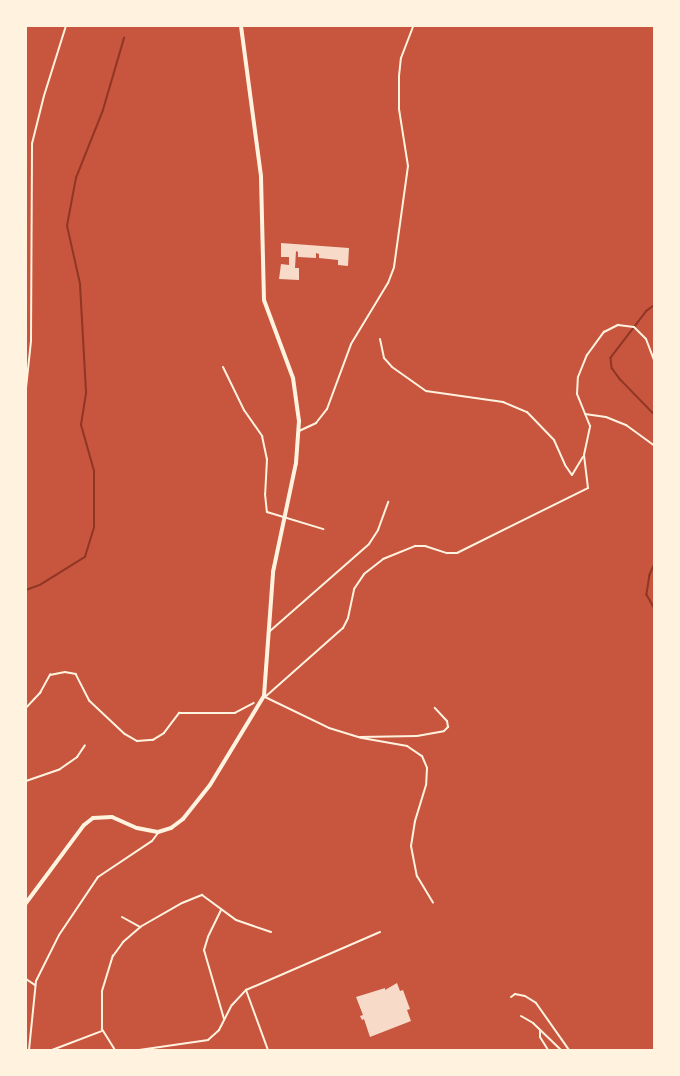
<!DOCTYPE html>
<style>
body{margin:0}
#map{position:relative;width:680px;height:1076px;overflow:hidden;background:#c8553d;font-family:Rubik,sans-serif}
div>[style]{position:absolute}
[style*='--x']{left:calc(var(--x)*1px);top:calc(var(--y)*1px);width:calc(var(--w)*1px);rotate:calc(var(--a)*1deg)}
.stream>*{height:1.5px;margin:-0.75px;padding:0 0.75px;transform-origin:0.75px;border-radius:0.75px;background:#8f3625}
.building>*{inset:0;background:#f7dbc8}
.path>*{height:1.5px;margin:-0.75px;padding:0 0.75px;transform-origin:0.75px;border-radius:0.75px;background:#fff3e0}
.minor>*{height:2px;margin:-1px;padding:0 1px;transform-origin:1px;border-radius:1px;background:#fff3e0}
.secondary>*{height:4px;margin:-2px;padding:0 2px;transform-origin:2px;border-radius:2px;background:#fff3e0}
span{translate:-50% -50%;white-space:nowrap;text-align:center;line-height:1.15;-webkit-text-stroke:4.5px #fff3e0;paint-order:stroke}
.frame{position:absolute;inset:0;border:27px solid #fff3e0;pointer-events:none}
</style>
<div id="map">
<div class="stream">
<div style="--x:654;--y:306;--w:9;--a:144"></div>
<div style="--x:647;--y:311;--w:59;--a:127.5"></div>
<div style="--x:611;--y:358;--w:10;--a:84"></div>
<div style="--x:612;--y:368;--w:14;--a:54"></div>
<div style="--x:620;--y:379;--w:49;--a:45.8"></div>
<div style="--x:654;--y:566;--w:10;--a:114"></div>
<div style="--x:650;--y:575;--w:20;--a:99"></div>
<div style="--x:647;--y:595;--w:14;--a:60"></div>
<div style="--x:26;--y:590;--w:15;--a:-20"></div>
<div style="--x:40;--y:585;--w:53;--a:-31.9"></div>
<div style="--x:85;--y:557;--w:31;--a:-73"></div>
<div style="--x:94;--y:527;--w:56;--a:-90"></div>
<div style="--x:94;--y:471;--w:48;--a:-105.8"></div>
<div style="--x:81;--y:425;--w:33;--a:-81"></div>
<div style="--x:86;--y:392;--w:108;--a:-93.2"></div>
<div style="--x:80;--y:284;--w:59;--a:-102.6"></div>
<div style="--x:67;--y:226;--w:49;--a:-79.4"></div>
<div style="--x:76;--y:178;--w:73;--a:-68.3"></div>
<div style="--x:103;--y:110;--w:75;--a:-73.7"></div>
</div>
<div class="building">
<div style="clip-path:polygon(281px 243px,349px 248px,348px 266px,338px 265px,338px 260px,319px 258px,319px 254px,316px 253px,316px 258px,298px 257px,298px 252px,296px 251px,295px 268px,299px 268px,299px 280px,279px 279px,281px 264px,289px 265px,289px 257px,281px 257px)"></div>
<div style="clip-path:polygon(397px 983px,400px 991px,403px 990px,410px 1009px,407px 1010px,411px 1021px,370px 1037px,364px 1019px,362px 1020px,360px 1016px,363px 1015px,356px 997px,385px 988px,385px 990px)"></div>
</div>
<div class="path">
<div style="--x:26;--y:388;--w:47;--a:-83.9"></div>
<div style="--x:31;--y:341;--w:197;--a:-89.7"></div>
<div style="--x:32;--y:144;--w:49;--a:-76"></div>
<div style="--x:44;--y:96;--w:73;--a:-72.6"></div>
<div style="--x:26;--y:708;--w:21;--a:-47"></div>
<div style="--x:40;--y:693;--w:21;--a:-61"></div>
<div style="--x:50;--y:675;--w:15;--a:-11"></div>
<div style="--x:65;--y:672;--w:11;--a:10"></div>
<div style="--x:76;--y:674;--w:30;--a:63"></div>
<div style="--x:90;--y:701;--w:48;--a:43.3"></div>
<div style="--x:125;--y:734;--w:14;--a:30"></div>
<div style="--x:137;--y:741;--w:16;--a:-4"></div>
<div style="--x:153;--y:740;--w:13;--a:-32"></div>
<div style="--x:164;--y:733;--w:25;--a:-53"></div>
<div style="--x:179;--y:713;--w:56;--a:0"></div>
<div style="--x:235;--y:713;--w:21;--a:-28"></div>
</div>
<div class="minor">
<div style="--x:380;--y:339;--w:19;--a:78"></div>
<div style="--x:384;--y:358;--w:12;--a:48"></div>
<div style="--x:392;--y:367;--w:42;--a:35.2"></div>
<div style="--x:426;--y:391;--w:78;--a:8.1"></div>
<div style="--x:503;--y:402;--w:26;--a:23"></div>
<div style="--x:527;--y:412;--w:39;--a:46"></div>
<div style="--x:554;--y:440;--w:27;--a:66"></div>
<div style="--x:565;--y:465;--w:12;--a:55"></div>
<div style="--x:572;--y:475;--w:21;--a:-59"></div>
<div style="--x:223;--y:367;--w:48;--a:64"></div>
<div style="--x:244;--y:410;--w:32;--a:55"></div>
<div style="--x:262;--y:436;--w:24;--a:78"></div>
<div style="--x:267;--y:459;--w:35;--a:93"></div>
<div style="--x:265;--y:494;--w:18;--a:84"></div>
<div style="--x:267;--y:512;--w:59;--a:16.9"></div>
<div style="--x:585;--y:414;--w:21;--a:8"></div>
<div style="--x:606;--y:417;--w:22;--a:22"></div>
<div style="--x:626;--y:425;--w:34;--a:36"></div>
<div style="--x:299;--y:431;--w:19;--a:-25"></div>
<div style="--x:316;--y:423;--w:18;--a:-52"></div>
<div style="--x:327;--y:409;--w:69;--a:-69.7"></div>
<div style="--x:351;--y:344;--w:71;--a:-58.8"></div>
<div style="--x:388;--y:283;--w:17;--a:-69"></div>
<div style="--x:394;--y:267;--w:102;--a:-82.1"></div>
<div style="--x:408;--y:166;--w:58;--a:-99"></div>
<div style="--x:399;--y:109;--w:33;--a:-90"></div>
<div style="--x:399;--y:76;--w:18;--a:-84"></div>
<div style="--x:401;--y:58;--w:34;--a:-69"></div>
<div style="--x:270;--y:631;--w:132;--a:-41.3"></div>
<div style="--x:369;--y:544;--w:17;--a:-57"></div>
<div style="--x:378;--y:530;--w:30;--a:-70"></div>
<div style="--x:265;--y:697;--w:104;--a:-41.5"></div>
<div style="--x:343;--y:628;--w:11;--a:-63"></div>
<div style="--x:348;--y:618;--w:30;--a:-78"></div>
<div style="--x:354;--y:589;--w:18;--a:-56"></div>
<div style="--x:364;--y:574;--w:24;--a:-38"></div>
<div style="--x:383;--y:559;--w:35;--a:-22"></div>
<div style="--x:415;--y:546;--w:10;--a:0"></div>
<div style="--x:425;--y:546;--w:23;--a:18"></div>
<div style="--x:447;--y:553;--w:10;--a:0"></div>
<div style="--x:457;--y:553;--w:146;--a:-26.4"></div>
<div style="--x:588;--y:488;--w:33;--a:-97"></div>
<div style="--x:584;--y:455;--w:30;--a:-78"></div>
<div style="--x:590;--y:426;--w:35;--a:-112"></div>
<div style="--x:577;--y:394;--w:17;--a:-87"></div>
<div style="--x:578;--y:377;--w:24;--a:-68"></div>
<div style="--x:587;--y:355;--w:29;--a:-54"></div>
<div style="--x:604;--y:332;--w:16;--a:-27"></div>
<div style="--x:618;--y:325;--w:16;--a:7"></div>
<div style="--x:634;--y:327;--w:17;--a:45"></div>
<div style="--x:646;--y:339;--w:22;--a:69"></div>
<div style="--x:265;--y:697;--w:71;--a:25.8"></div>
<div style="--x:329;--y:728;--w:34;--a:17"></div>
<div style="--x:362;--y:738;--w:46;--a:10.1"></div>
<div style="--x:407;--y:746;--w:18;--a:34"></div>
<div style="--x:422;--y:756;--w:13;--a:67"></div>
<div style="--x:427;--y:768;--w:17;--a:93"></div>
<div style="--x:426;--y:785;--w:38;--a:107"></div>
<div style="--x:415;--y:821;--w:25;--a:99"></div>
<div style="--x:411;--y:846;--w:31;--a:79"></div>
<div style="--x:417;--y:876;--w:31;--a:59"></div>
<div style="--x:360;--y:737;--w:57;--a:-1"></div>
<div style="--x:417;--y:736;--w:27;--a:-10"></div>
<div style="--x:444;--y:731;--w:6;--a:-45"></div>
<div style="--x:448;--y:727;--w:6;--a:-99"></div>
<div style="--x:447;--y:721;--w:18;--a:-133"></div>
<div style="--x:26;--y:781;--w:36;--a:-19"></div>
<div style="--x:60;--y:769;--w:21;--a:-35"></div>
<div style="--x:77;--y:757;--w:14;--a:-56"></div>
<div style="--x:221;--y:910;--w:30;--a:116"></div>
<div style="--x:208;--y:937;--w:14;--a:107"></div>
<div style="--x:204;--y:950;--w:72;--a:73.8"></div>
<div style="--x:122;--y:917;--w:21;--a:29"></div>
<div style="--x:26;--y:979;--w:11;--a:34"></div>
<div style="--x:246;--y:990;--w:64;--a:69.9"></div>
<div style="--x:511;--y:997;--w:5;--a:-37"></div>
<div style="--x:515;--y:994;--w:10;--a:11"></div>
<div style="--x:525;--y:996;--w:13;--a:32"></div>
<div style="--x:536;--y:1003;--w:57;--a:54.9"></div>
<div style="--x:521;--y:1016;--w:14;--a:30"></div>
<div style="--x:533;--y:1023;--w:39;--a:44"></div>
<div style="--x:540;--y:1030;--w:7;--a:90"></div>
<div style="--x:540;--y:1037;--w:15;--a:58"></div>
<div style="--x:29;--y:1050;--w:69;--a:-84.2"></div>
<div style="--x:36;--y:981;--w:51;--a:-63.4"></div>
<div style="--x:59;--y:935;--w:70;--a:-56.1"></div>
<div style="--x:98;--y:877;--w:65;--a:-33.7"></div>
<div style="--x:152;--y:841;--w:10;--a:-53"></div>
<div style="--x:52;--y:1050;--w:53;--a:-20.8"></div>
<div style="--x:115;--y:1050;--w:25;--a:-122"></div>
<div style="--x:102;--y:1029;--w:38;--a:-90"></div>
<div style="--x:102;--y:991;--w:37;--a:-73"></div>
<div style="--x:113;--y:956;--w:17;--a:-54"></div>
<div style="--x:123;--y:942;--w:23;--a:-41"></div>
<div style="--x:140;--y:927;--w:48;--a:-29.7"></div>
<div style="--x:182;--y:903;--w:22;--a:-22"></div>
<div style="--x:202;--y:895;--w:42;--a:36.3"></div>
<div style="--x:236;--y:920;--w:37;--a:19"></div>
<div style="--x:139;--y:1050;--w:70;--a:-8.2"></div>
<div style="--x:208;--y:1040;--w:15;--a:-42"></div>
<div style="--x:219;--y:1030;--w:28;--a:-63"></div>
<div style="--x:232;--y:1005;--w:21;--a:-47"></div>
<div style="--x:246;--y:990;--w:146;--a:-23.4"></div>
</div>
<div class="secondary">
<div style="--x:26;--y:903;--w:97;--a:-53.4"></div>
<div style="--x:84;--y:825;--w:11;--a:-38"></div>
<div style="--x:93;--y:818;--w:19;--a:-3"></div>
<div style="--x:112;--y:817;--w:27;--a:24"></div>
<div style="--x:137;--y:828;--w:21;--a:11"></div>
<div style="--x:158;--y:832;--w:14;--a:-17"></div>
<div style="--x:171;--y:828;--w:15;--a:-37"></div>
<div style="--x:183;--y:819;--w:43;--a:-51.5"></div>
<div style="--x:210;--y:785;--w:104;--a:-58.8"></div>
<div style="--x:264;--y:696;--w:124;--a:-85.8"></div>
<div style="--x:273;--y:572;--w:111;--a:-78.1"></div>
<div style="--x:296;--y:463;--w:42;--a:-85.9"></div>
<div style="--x:299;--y:421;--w:43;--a:-97.9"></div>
<div style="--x:293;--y:378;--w:83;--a:-110.4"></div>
<div style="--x:264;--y:300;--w:124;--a:-91.4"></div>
<div style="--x:261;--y:176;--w:151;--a:-97.6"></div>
</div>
<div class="frame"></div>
</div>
